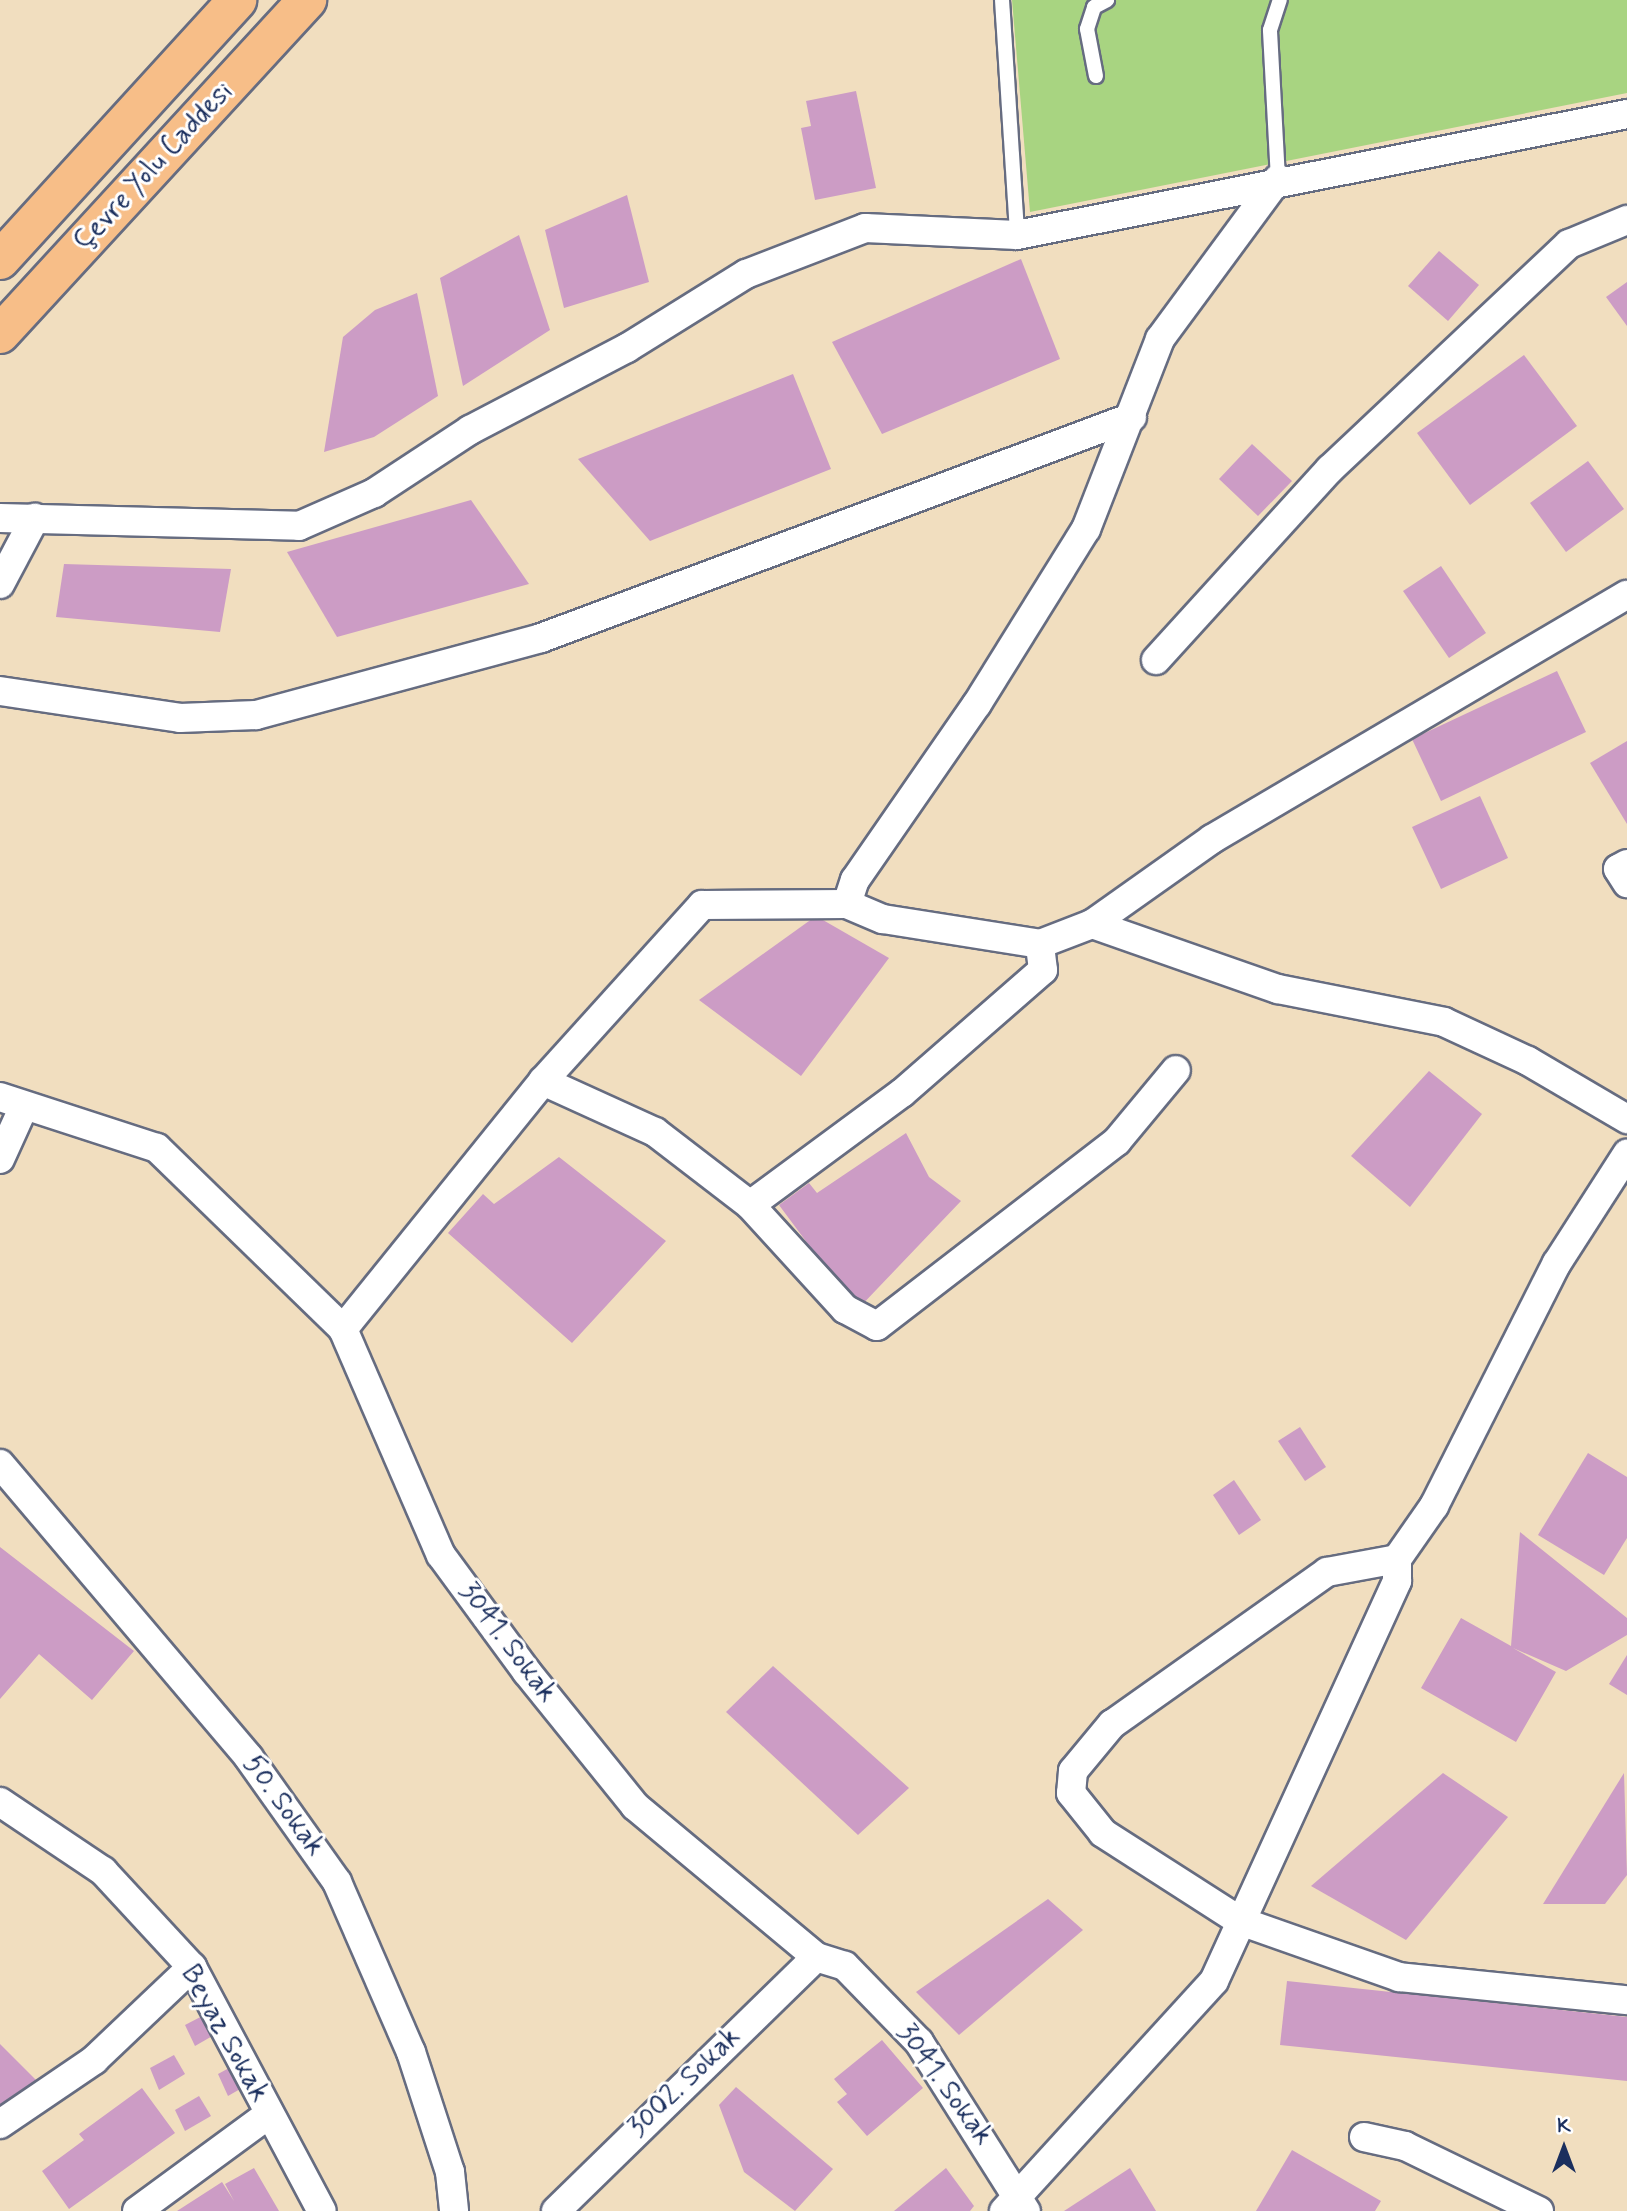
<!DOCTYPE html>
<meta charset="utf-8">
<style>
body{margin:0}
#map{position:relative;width:1627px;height:2211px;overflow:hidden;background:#f1debf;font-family:Mynerve,sans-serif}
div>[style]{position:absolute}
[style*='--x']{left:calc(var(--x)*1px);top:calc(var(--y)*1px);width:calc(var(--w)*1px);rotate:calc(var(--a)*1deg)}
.green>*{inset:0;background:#a8d481}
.building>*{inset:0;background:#cc9cc5}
.roads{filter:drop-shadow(2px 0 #666c80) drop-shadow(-2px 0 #666c80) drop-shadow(0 2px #666c80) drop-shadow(0 -2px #666c80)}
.service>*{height:14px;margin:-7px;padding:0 7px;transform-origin:7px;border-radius:7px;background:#fff}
.minor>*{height:28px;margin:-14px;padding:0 14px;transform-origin:14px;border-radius:14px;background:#fff}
.trunk>*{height:38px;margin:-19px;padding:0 19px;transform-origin:19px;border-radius:19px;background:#f7be88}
span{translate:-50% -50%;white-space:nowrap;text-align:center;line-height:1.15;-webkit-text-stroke:6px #fff;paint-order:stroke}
.street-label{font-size:28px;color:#1b2f5e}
.north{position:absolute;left:1529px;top:2113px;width:70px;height:70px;-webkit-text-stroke:5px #fff;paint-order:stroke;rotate:0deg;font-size:19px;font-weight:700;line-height:28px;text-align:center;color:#1b2f5e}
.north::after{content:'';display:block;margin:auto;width:24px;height:32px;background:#1b2f5e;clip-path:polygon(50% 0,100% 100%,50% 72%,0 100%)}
</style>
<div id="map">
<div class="green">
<div style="clip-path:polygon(1012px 0,1627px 0,1627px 93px,1030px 212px)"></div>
</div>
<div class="building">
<div style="clip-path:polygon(856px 91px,876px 188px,815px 200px,801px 128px,811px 126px,806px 101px)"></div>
<div style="clip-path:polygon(627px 195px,649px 282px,564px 308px,545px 230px)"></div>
<div style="clip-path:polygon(519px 235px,550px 330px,463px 386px,440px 278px)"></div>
<div style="clip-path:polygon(1439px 251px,1479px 285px,1448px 321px,1408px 286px)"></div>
<div style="clip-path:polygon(1021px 259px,1060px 359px,882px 434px,832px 342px)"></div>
<div style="clip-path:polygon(1627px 282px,1627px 326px,1606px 297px)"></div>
<div style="clip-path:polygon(417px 293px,438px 396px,374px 437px,324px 452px,343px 337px,375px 310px)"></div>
<div style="clip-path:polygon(1524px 355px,1577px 426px,1470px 505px,1417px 433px)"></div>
<div style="clip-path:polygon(793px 374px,831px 469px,650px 541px,578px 459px)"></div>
<div style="clip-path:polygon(1252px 444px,1292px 481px,1258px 516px,1219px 479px)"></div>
<div style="clip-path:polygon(1588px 461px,1624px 509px,1566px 552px,1530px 503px)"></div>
<div style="clip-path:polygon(471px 500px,529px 584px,337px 637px,287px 552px)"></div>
<div style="clip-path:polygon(64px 564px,231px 569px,220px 632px,56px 617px)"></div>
<div style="clip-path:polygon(1441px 566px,1486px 633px,1449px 658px,1403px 591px)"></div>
<div style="clip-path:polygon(1557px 671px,1586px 732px,1441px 801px,1412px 739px)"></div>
<div style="clip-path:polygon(1627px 741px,1627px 824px,1590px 763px)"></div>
<div style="clip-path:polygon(1480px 796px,1508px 858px,1441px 889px,1412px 827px)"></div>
<div style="clip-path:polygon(816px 916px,889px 958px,801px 1076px,699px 1000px)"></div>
<div style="clip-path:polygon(1429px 1071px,1482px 1114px,1410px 1207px,1351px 1156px)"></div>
<div style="clip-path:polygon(906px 1133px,929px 1177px,961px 1201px,857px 1310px,779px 1205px,809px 1183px,817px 1193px)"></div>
<div style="clip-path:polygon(559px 1157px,666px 1241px,572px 1343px,448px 1233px,483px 1194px,494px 1204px)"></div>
<div style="clip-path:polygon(1300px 1427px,1326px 1467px,1305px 1481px,1278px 1441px)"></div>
<div style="clip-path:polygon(1588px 1453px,1627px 1477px,1627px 1538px,1604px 1575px,1538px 1535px)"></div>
<div style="clip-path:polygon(1234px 1480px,1261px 1520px,1239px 1535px,1213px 1495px)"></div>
<div style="clip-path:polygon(1520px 1532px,1627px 1618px,1627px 1635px,1566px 1671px,1513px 1648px,1556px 1672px,1516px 1742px,1421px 1688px,1461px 1618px,1511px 1646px)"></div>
<div style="clip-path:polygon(0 1547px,134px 1651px,92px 1700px,39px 1654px,0 1699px)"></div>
<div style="clip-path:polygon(1627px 1655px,1627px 1695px,1609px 1684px)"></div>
<div style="clip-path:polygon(773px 1666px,909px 1788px,858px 1835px,726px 1712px)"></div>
<div style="clip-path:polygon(1443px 1773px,1508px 1817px,1406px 1940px,1311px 1886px)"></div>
<div style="clip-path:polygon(1624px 1773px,1627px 1875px,1605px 1904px,1543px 1904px)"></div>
<div style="clip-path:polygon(1048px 1899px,1083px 1930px,959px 2035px,916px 1992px)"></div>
<div style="clip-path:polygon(1287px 1981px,1627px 2017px,1627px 2081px,1280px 2045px)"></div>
<div style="clip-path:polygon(210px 2012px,221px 2031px,195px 2046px,185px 2025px)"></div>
<div style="clip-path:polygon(882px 2040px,923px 2088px,867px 2136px,837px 2102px,847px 2094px,834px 2079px)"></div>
<div style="clip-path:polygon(0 2044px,39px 2083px,0 2122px)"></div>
<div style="clip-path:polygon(174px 2055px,185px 2074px,159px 2090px,150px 2068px)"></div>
<div style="clip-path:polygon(242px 2061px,254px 2081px,228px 2096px,218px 2074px)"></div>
<div style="clip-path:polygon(736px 2087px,833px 2169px,795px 2211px,744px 2172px,719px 2105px)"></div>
<div style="clip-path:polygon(142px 2088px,175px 2133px,69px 2209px,42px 2171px,84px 2140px,79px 2134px)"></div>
<div style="clip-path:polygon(199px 2096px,211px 2116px,185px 2131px,175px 2110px)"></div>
<div style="clip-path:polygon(1292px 2150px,1381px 2201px,1375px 2211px,1256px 2211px)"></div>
<div style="clip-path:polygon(254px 2168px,279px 2211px,177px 2211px,222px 2182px,234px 2201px,225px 2184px)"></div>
<div style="clip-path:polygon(946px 2168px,974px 2206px,970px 2211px,894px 2211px)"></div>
<div style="clip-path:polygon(1130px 2168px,1156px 2211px,1064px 2211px)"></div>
</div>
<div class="roads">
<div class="service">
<div style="--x:1002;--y:0;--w:235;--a:86.3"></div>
<div style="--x:1096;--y:76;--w:48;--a:-100.8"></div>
<div style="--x:1087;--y:29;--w:23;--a:-72"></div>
<div style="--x:1094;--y:7;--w:15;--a:-28"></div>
<div style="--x:1278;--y:179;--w:149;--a:-93.1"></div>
<div style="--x:1270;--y:30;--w:32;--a:-72"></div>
</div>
<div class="minor">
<div style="--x:0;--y:518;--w:299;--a:1.5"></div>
<div style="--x:299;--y:526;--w:82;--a:-23.7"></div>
<div style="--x:374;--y:493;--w:115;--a:-33.3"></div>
<div style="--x:470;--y:430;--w:177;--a:-27.6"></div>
<div style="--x:627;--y:348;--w:140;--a:-31.9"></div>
<div style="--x:746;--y:274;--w:128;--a:-21.1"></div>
<div style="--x:865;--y:228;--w:152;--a:2.6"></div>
<div style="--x:1017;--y:235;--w:622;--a:-11.22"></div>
<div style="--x:0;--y:584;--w:75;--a:-62.1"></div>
<div style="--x:1156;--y:660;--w:258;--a:-47.7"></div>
<div style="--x:1330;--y:469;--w:328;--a:-43.3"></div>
<div style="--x:1569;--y:244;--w:63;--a:-22.5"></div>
<div style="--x:0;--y:691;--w:182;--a:8.5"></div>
<div style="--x:180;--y:718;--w:76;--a:-2.3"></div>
<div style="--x:256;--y:715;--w:295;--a:-15.1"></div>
<div style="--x:541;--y:638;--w:631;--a:-20.5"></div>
<div style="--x:1627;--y:864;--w:10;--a:151"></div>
<div style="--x:1618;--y:869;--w:17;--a:57"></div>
<div style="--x:847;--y:904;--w:25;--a:-72"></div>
<div style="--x:855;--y:880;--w:214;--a:-55.3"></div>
<div style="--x:977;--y:704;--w:206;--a:-58.1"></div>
<div style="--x:1086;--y:529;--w:204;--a:-68.7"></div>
<div style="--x:1160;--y:339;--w:199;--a:-53.6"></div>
<div style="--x:1092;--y:924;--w:197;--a:19.3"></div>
<div style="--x:1278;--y:989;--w:169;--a:11.2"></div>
<div style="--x:1444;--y:1022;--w:93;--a:24.9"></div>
<div style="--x:1528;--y:1061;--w:115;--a:30.4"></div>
<div style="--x:543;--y:1081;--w:123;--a:24.5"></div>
<div style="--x:655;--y:1132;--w:120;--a:37.5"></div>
<div style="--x:750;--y:1205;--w:141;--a:47.6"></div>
<div style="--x:845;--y:1309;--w:36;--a:28"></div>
<div style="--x:877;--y:1326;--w:303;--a:-37.6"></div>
<div style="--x:1117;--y:1141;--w:92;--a:-50.3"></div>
<div style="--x:0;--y:1097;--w:165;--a:18"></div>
<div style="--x:157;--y:1148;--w:260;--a:44.2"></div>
<div style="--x:343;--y:1329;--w:246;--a:66.6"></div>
<div style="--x:441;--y:1555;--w:145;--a:53.7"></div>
<div style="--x:527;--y:1672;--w:172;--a:51.1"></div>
<div style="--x:635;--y:1806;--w:236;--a:39.8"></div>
<div style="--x:816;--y:1957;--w:30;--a:17"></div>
<div style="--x:845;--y:1966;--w:106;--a:45.8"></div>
<div style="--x:919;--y:2042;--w:200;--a:57.7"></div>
<div style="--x:0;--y:1159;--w:58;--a:-65.6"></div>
<div style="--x:750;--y:1205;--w:189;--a:-36.4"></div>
<div style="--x:902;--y:1093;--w:187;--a:-41.1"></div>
<div style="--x:1043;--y:970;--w:26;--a:-97"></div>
<div style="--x:1040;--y:944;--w:56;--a:-21"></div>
<div style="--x:1092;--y:924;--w:147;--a:-35.3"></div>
<div style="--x:1212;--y:839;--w:481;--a:-30.5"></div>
<div style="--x:343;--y:1329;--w:319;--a:-51.1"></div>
<div style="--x:543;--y:1081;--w:237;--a:-47.9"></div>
<div style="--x:702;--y:905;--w:145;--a:-0.4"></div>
<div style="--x:847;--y:904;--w:39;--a:23"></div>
<div style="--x:883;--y:919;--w:159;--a:9"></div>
<div style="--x:0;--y:1464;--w:385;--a:49.7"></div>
<div style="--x:249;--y:1758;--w:152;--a:54.6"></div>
<div style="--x:337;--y:1882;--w:185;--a:66.5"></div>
<div style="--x:411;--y:2052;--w:126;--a:72"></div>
<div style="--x:450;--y:2172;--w:39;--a:84"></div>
<div style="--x:1397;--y:1559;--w:71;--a:169.5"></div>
<div style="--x:1327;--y:1572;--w:263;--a:144.7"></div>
<div style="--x:1112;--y:1724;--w:61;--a:129.7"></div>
<div style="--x:1073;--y:1771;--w:22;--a:95"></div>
<div style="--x:1071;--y:1793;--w:51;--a:51.3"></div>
<div style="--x:1103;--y:1833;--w:163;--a:32.7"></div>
<div style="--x:1240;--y:1921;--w:169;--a:19.4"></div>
<div style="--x:1399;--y:1977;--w:229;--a:5.8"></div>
<div style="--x:0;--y:1802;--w:124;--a:33.8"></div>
<div style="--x:103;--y:1871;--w:131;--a:47.2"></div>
<div style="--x:192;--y:1967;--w:276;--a:62"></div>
<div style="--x:0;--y:2124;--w:114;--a:-34.2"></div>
<div style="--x:94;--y:2060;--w:135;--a:-43.5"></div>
<div style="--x:1364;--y:2137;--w:42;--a:12.4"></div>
<div style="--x:1405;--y:2146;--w:149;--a:25.9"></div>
<div style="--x:137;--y:2211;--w:164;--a:-36.3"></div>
<div style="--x:556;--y:2211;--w:363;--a:-44.3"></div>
<div style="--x:1004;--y:2211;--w:311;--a:-47.6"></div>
<div style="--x:1214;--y:1981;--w:440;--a:-65.4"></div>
<div style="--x:1397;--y:1581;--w:22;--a:-90"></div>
<div style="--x:1397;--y:1559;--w:65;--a:-55.1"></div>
<div style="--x:1434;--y:1506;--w:272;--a:-63.2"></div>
<div style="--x:1557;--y:1263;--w:130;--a:-57.3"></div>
</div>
<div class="trunk">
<div style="--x:0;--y:260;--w:352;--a:-47.6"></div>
<div style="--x:0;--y:334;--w:454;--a:-47.4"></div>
</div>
</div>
<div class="street-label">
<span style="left:154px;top:167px;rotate:-47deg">Çevre Yolu Caddesi</span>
<span style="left:507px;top:1643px;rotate:53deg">3041. Sokak</span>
<span style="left:283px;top:1806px;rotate:54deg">50. Sokak</span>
<span style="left:224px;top:2034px;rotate:61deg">Beyaz Sokak</span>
<span style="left:685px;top:2083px;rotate:-44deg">3002. Sokak</span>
<span style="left:944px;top:2085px;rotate:54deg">3041. Sokak</span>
</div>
<div class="north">K</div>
</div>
